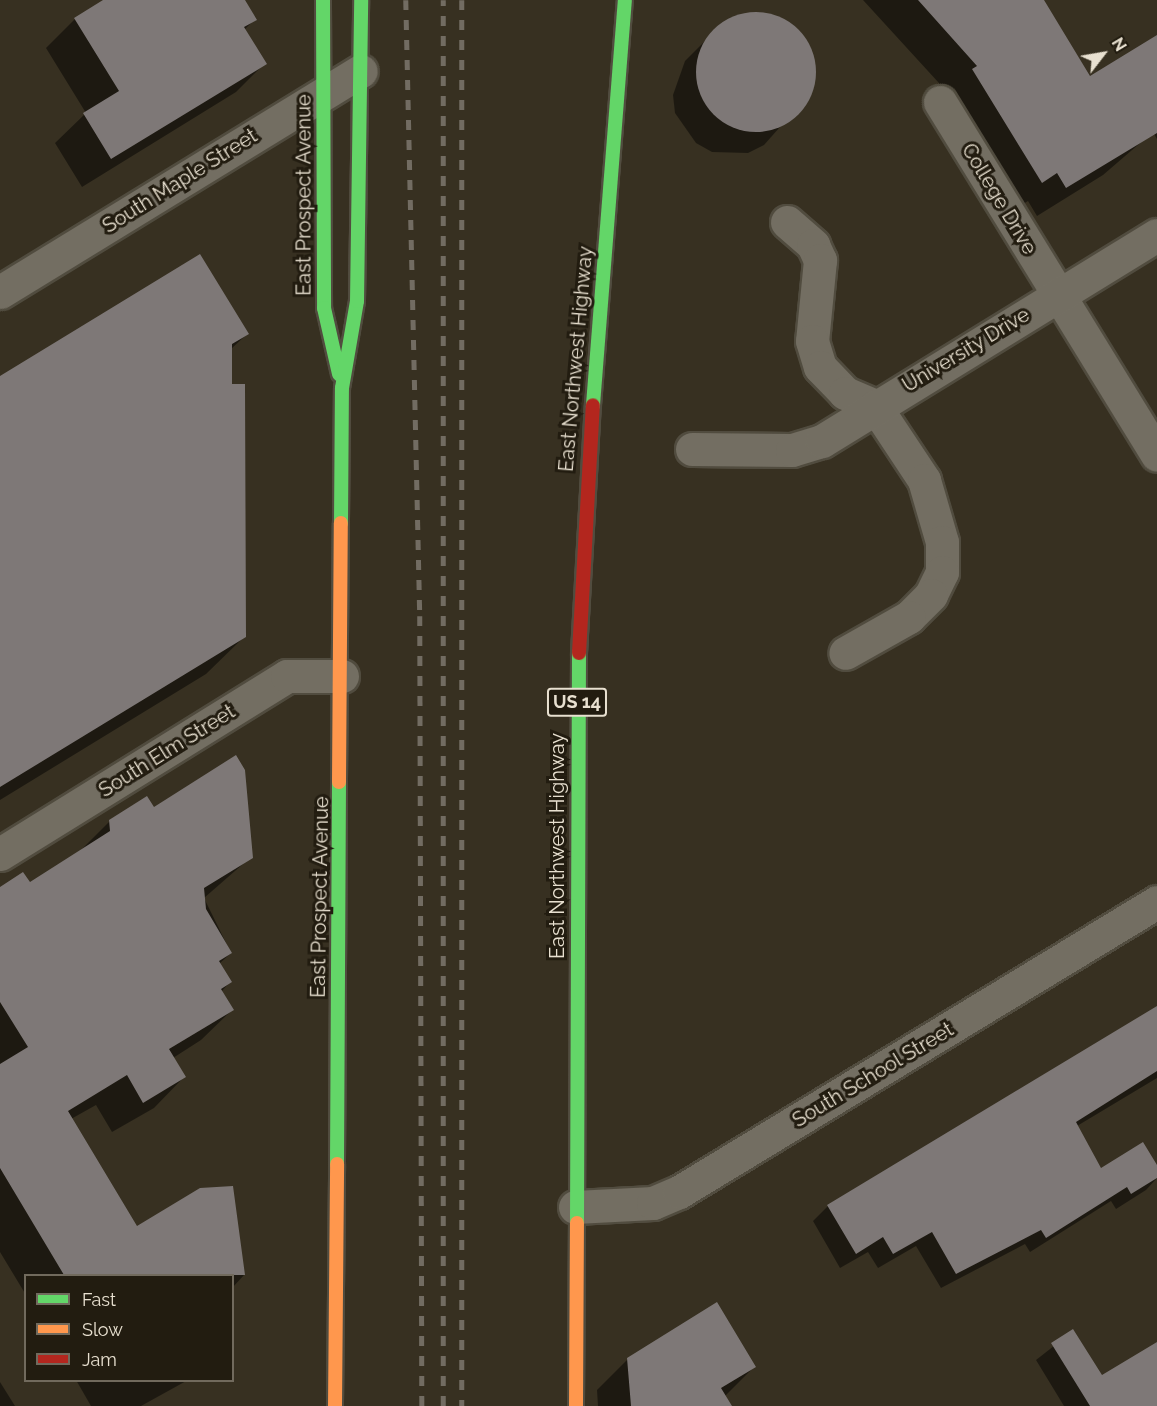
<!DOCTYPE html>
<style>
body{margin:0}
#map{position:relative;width:1157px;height:1406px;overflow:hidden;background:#373021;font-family:Raleway,sans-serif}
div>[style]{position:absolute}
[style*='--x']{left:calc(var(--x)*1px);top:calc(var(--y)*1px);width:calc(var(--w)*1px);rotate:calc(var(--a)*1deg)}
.shadow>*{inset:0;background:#0007}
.building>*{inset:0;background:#7e7877}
.round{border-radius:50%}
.roads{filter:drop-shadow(2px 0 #514c3f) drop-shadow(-2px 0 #514c3f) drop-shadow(0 2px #514c3f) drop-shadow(0 -2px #514c3f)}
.street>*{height:33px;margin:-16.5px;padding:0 16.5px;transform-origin:16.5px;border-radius:16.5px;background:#736e62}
.fast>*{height:14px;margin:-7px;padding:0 7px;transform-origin:7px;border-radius:7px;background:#63d668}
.slow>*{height:14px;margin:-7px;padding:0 7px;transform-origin:7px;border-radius:7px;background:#ff974d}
.jam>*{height:14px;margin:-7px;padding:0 7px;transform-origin:7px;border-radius:7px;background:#b3261e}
.rail>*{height:4.5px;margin-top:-2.25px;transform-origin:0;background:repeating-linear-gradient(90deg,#726c62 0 10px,transparent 0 20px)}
span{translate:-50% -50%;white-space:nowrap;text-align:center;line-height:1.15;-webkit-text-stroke:6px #221c10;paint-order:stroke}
.shield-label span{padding:2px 4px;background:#221c10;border:2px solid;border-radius:4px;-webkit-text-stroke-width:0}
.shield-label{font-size:18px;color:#e8e0d0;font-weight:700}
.street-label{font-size:20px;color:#e8e0d0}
.legend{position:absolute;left:24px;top:1274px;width:210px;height:108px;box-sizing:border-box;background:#221c10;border:2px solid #716a5d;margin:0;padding:8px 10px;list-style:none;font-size:18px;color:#e8e0d0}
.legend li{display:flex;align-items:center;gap:12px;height:30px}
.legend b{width:30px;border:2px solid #716a5d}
.north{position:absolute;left:1073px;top:24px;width:60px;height:60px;-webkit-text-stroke:4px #221c10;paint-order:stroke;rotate:59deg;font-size:16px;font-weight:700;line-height:24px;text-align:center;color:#e8e0d0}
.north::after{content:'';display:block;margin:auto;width:21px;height:27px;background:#e8e0d0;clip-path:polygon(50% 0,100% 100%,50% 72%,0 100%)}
</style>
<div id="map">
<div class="shadow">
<div style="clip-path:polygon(106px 0,243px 0,255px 19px,244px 30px,265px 63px,236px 92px,82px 187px,55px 143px,86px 113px,46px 48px,75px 19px)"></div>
<div style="clip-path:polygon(863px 0,1042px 0,1090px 78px,1157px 37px,1157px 139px,1153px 132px,1103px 175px,1037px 216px,1028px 201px,1013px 210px,949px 94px)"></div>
<div style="clip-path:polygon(758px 13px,792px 26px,812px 56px,811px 92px,764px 145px,748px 153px,712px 152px,696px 143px,675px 113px,673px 95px,685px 61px,710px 36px,740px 15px)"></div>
<div style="clip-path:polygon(247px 334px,230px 350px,245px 636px,206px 674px,0 800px,0 378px)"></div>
<div style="clip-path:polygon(153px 809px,251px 857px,204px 898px,231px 953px,219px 964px,230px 982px,221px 992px,232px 1010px,201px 1040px,173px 1058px,184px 1077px,154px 1108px,112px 1132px,96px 1105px,71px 1119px,136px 1228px,232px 1187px,244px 1275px,233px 1287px,232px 1344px,232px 1276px,26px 1276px,26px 1295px,0 1252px,0 889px,29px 884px,79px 852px,110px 821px)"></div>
<div style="clip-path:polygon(1157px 1008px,1157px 1078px,1077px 1126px,1101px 1170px,1157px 1168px,1157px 1178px,1146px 1190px,1116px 1209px,1111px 1201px,1030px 1252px,1025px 1244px,941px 1288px,916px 1246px,878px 1268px,868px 1252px,840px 1268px,813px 1221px,828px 1206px)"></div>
<div style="clip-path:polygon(1073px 1331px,1101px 1377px,1157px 1343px,1157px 1406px,1064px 1406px,1036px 1360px)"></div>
<div style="clip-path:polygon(628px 1359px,754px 1367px,725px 1396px,730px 1406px,598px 1406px,597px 1390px)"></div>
<div style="clip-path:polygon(76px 1380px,188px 1380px,141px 1406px,91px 1406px)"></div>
<div style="clip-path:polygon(0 1382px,15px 1406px,0 1406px)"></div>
</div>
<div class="building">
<div style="clip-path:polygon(103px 0,245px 0,257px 20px,244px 27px,267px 64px,111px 159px,83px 113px,119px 91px,74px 18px)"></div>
<div style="clip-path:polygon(918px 0,1044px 0,1090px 76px,1157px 35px,1157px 133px,1066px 188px,1057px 173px,1042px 183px,972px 69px,977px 66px)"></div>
<div class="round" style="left:696px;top:12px;width:120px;height:120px"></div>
<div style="clip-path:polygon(200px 254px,249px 334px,232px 344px,232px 384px,245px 384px,246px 637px,0 787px,0 376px)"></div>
<div style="clip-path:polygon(236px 755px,245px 770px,253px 858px,204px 888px,206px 909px,232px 953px,219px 961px,232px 982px,221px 989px,234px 1010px,169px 1049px,186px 1077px,143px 1103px,127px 1075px,68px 1111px,137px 1226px,200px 1188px,233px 1186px,245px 1275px,64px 1275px,0 1168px,0 1064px,28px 1047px,0 1002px,0 887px,23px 872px,30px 882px,110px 831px,109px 820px,147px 796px,154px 807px)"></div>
<div style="clip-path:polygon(1157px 1006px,1157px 1071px,1076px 1122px,1101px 1168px,1143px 1142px,1157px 1165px,1157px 1178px,1131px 1194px,1127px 1187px,1046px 1238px,1041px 1230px,956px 1274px,932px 1232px,893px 1254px,883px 1237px,856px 1254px,827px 1205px)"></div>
<div style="clip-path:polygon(717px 1302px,756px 1367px,721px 1388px,732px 1406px,631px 1406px,627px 1358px)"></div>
<div style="clip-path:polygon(1073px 1329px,1102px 1375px,1157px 1342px,1157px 1406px,1090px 1406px,1051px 1343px)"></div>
</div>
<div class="roads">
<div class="street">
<div style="--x:940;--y:102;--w:414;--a:58.4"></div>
<div style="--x:787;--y:222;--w:35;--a:41"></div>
<div style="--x:813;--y:245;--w:17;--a:65"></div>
<div style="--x:820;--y:260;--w:81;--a:95.6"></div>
<div style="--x:812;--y:341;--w:27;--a:73"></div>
<div style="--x:820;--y:367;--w:36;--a:46"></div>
<div style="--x:845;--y:393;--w:33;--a:23"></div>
<div style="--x:875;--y:406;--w:89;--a:56.5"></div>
<div style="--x:924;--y:480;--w:65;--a:73.8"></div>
<div style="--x:942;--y:542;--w:30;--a:90"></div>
<div style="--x:942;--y:572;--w:25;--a:116"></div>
<div style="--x:931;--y:595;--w:31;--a:135"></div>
<div style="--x:909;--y:617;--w:73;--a:150.6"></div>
<div style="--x:0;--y:292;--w:423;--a:-31.5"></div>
<div style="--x:692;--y:449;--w:100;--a:0.6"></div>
<div style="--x:792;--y:450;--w:31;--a:-17"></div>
<div style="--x:822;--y:441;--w:393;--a:-31.6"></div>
<div style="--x:0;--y:854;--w:338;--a:-31.8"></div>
<div style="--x:287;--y:676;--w:55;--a:0"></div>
<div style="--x:575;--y:1207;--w:78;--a:-2.9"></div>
<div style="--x:653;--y:1203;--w:28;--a:-23"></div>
<div style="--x:679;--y:1192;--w:559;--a:-31.24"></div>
</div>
<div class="fast">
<div style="--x:323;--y:0;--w:308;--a:89.8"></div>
<div style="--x:324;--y:308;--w:68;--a:77.2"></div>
<div style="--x:593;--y:405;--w:406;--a:-85.5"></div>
<div style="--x:341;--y:523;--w:135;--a:-89.6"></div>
<div style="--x:342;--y:388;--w:88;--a:-80.2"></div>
<div style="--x:357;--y:301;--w:301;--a:-89.2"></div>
<div style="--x:337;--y:1164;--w:382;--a:-89.7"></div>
<div style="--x:577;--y:1223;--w:570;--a:-89.8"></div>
</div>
<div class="slow">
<div style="--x:339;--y:782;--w:259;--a:-89.6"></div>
<div style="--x:335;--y:1406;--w:242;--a:-89.5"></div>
<div style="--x:576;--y:1406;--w:183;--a:-89.7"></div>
</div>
<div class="jam">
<div style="--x:579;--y:653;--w:248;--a:-86.8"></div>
</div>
</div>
<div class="rail">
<div style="--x:406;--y:0;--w:616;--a:88.7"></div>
<div style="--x:420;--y:616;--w:790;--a:89.85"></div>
<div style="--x:462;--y:0;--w:1406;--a:90"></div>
<div style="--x:443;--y:1406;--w:1406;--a:-90"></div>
</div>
<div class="shield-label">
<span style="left:577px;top:702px">US 14</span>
</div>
<div class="street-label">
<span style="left:180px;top:181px;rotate:-32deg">South Maple Street</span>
<span style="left:304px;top:195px;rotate:-90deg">East Prospect Avenue</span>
<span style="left:999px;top:199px;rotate:59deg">College Drive</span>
<span style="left:966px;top:350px;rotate:-31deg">University Drive</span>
<span style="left:576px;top:359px;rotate:-85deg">East Northwest Highway</span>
<span style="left:167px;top:751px;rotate:-32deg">South Elm Street</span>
<span style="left:557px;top:846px;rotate:-90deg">East Northwest Highway</span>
<span style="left:320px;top:897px;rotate:-89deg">East Prospect Avenue</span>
<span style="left:873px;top:1075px;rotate:-31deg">South School Street</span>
</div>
<ul class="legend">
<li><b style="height:8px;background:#63d668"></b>Fast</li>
<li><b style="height:8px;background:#ff974d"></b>Slow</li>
<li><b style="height:8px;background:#b3261e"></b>Jam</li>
</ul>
<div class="north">N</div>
</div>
